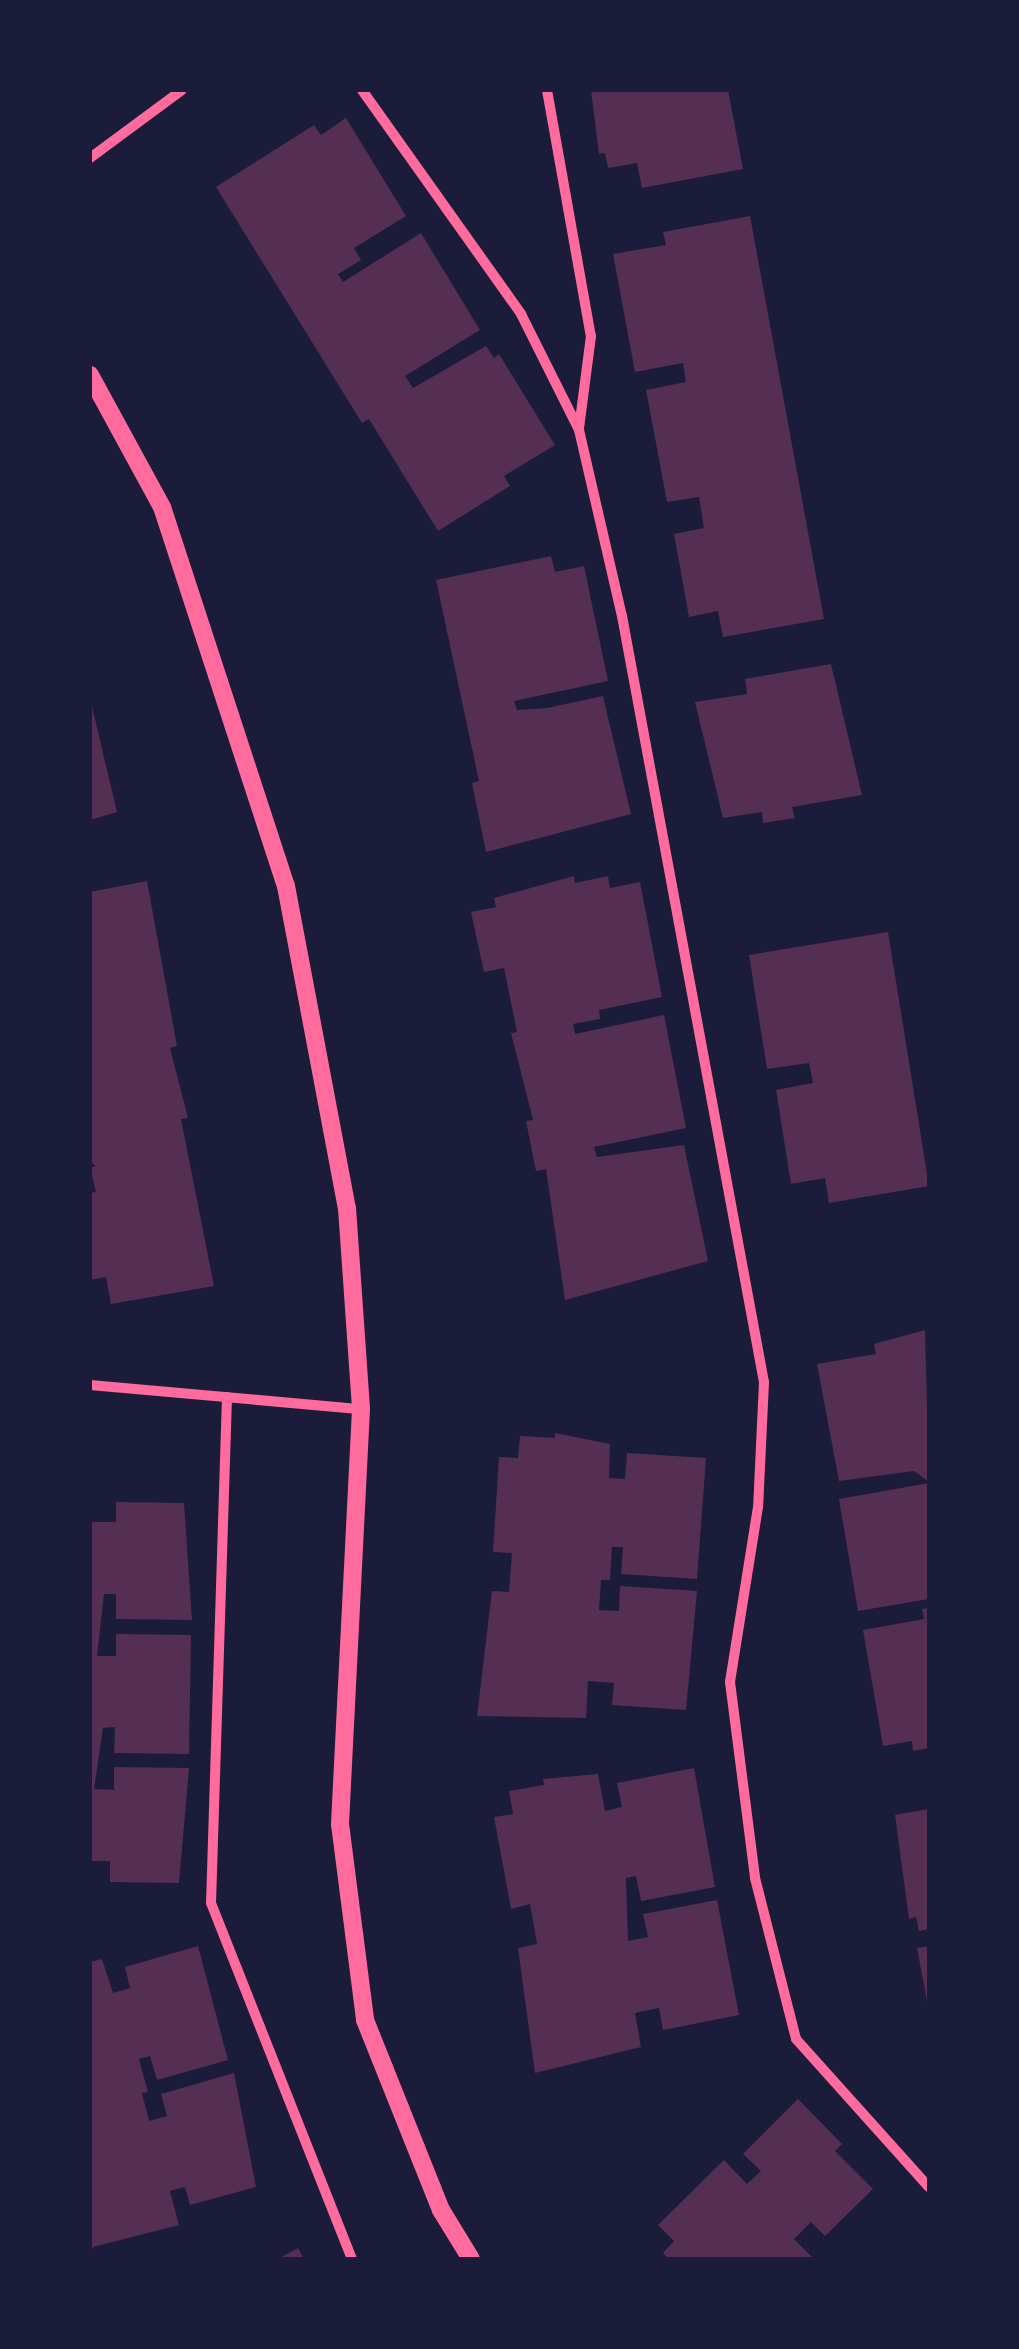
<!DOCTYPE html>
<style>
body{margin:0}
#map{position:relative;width:1019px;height:2349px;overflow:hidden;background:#1b1b3a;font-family:"Titillium Web",sans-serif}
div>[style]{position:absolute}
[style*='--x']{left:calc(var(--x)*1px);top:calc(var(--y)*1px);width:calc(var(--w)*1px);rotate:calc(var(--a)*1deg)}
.building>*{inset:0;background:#542f53}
.minor>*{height:10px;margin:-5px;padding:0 5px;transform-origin:5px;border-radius:5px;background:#ff6b9d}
.tertiary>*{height:18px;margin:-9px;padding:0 9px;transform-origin:9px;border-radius:9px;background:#ff6b9d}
span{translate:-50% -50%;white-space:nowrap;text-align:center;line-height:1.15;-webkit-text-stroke:8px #1b1b3a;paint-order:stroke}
.frame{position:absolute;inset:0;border:92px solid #1b1b3a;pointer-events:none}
</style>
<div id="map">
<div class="building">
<div style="clip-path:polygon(591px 90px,728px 90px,743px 169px,642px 188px,637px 163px,608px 168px,605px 153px,599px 154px)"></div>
<div style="clip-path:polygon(346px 118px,406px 216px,354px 248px,361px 260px,338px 274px,343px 282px,421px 233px,480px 330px,405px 376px,413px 388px,486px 346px,494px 358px,499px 354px,555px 445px,504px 476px,510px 486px,438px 531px,369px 419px,362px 423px,216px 187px,314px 125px,321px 135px)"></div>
<div style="clip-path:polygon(750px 216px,824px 619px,723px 637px,718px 611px,689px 617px,674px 534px,704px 528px,699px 497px,667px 502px,646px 390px,686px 382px,683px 363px,635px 372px,613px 254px,666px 245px,663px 232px)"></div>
<div style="clip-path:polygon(551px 556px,555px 572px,584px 566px,608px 681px,514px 701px,517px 710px,547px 708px,603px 696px,631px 814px,486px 852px,472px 783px,479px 781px,436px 580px)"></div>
<div style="clip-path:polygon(831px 664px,862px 795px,792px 807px,795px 818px,763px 823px,762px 812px,723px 818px,695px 702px,747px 694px,745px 679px)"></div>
<div style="clip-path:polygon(90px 698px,117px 812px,90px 820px)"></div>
<div style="clip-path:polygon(574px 876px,575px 883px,608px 876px,610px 888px,640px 882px,662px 997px,599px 1010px,600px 1019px,573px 1024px,575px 1034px,664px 1015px,686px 1128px,594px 1147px,597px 1157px,684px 1145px,708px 1261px,565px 1300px,546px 1169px,536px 1171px,526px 1121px,533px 1120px,511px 1033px,517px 1032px,504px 968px,484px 972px,471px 912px,496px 907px,494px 898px)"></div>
<div style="clip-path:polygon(147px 881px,177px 1046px,170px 1048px,188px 1118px,181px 1119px,214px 1286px,111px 1304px,106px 1277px,90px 1280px,90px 1193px,96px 1192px,90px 1167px,96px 1166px,90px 1162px,90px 892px)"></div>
<div style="clip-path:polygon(888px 932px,929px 1186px,829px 1203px,825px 1178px,791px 1184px,776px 1090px,813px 1083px,809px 1063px,767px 1069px,749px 955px)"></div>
<div style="clip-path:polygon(925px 1330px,929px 1482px,914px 1471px,839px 1481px,817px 1364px,876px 1354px,874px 1344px)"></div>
<div style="clip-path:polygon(555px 1433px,610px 1444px,609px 1478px,625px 1479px,627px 1453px,706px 1458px,697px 1579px,621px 1574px,623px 1547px,612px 1547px,610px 1580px,601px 1580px,599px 1610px,619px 1611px,620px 1586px,697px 1591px,686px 1710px,612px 1705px,614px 1683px,588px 1681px,586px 1718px,477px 1716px,492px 1591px,509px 1592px,512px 1553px,493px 1552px,499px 1457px,518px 1458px,520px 1436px,555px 1438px)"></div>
<div style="clip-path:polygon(929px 1483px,929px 1599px,858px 1611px,839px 1499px)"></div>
<div style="clip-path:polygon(116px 1502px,184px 1503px,192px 1620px,116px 1619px,116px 1594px,104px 1594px,97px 1656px,116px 1656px,116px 1634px,191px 1635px,189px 1754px,114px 1753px,115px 1727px,103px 1728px,94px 1789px,114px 1790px,114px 1767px,189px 1768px,179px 1883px,110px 1882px,110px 1861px,90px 1861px,90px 1522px,116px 1522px)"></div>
<div style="clip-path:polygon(929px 1608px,929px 1748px,913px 1751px,912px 1741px,883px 1746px,863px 1630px,924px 1619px,922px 1609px)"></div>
<div style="clip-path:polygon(694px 1768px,715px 1887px,641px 1901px,636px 1876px,626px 1878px,628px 1941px,648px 1937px,643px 1914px,717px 1900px,739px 2015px,663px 2030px,659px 2008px,635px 2013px,641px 2047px,535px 2073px,518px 1948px,537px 1944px,530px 1904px,511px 1909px,494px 1817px,513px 1814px,509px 1791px,544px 1785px,543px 1779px,598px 1774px,605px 1811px,622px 1807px,617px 1783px)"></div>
<div style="clip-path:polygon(929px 1809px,929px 1929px,919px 1931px,916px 1917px,909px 1919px,895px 1815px)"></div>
<div style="clip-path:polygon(198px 1946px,228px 2060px,157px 2080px,150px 2056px,139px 2059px,148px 2092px,142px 2093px,149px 2121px,167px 2116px,161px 2094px,234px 2073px,256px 2187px,190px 2205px,185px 2187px,170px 2191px,179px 2225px,93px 2247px,90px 2255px,90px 1962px,102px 1959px,113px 1993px,130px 1988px,125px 1967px)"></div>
<div style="clip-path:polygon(929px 1946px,929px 2001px,927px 2001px,917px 1948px)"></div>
<div style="clip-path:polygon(798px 2099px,842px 2144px,835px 2151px,873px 2189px,825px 2236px,811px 2222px,794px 2239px,814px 2259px,669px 2259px,663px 2253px,674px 2241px,658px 2225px,724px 2160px,747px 2184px,761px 2171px,743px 2154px)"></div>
<div style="clip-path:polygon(298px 2248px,304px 2259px,278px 2259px)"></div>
</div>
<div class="minor">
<div style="--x:362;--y:90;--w:275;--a:54.6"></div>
<div style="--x:521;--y:314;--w:130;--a:63.4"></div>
<div style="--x:579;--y:430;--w:191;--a:77"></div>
<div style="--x:622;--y:616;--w:779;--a:79.5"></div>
<div style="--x:764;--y:1382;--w:125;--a:92.7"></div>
<div style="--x:758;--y:1507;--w:177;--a:99.1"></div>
<div style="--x:730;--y:1682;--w:198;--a:82.7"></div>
<div style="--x:755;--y:1878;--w:166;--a:75.7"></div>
<div style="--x:796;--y:2039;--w:199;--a:48.1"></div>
<div style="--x:547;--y:90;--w:250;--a:79.9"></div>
<div style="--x:591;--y:336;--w:94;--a:97.4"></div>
<div style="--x:90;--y:158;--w:114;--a:-36.5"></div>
<div style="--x:90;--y:1385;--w:272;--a:5.1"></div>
<div style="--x:227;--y:1397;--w:506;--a:91.81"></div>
<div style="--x:211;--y:1903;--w:383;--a:68.4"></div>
</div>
<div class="tertiary">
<div style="--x:90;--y:375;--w:150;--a:61.4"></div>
<div style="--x:162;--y:507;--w:399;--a:71.9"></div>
<div style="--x:286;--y:886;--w:328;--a:79.3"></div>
<div style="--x:347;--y:1208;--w:201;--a:86"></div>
<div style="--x:361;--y:1409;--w:416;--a:92.9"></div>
<div style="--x:340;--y:1824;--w:198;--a:82.7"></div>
<div style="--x:365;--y:2020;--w:205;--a:68.2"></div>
<div style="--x:441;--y:2210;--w:57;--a:58.5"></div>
</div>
<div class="frame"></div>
</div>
